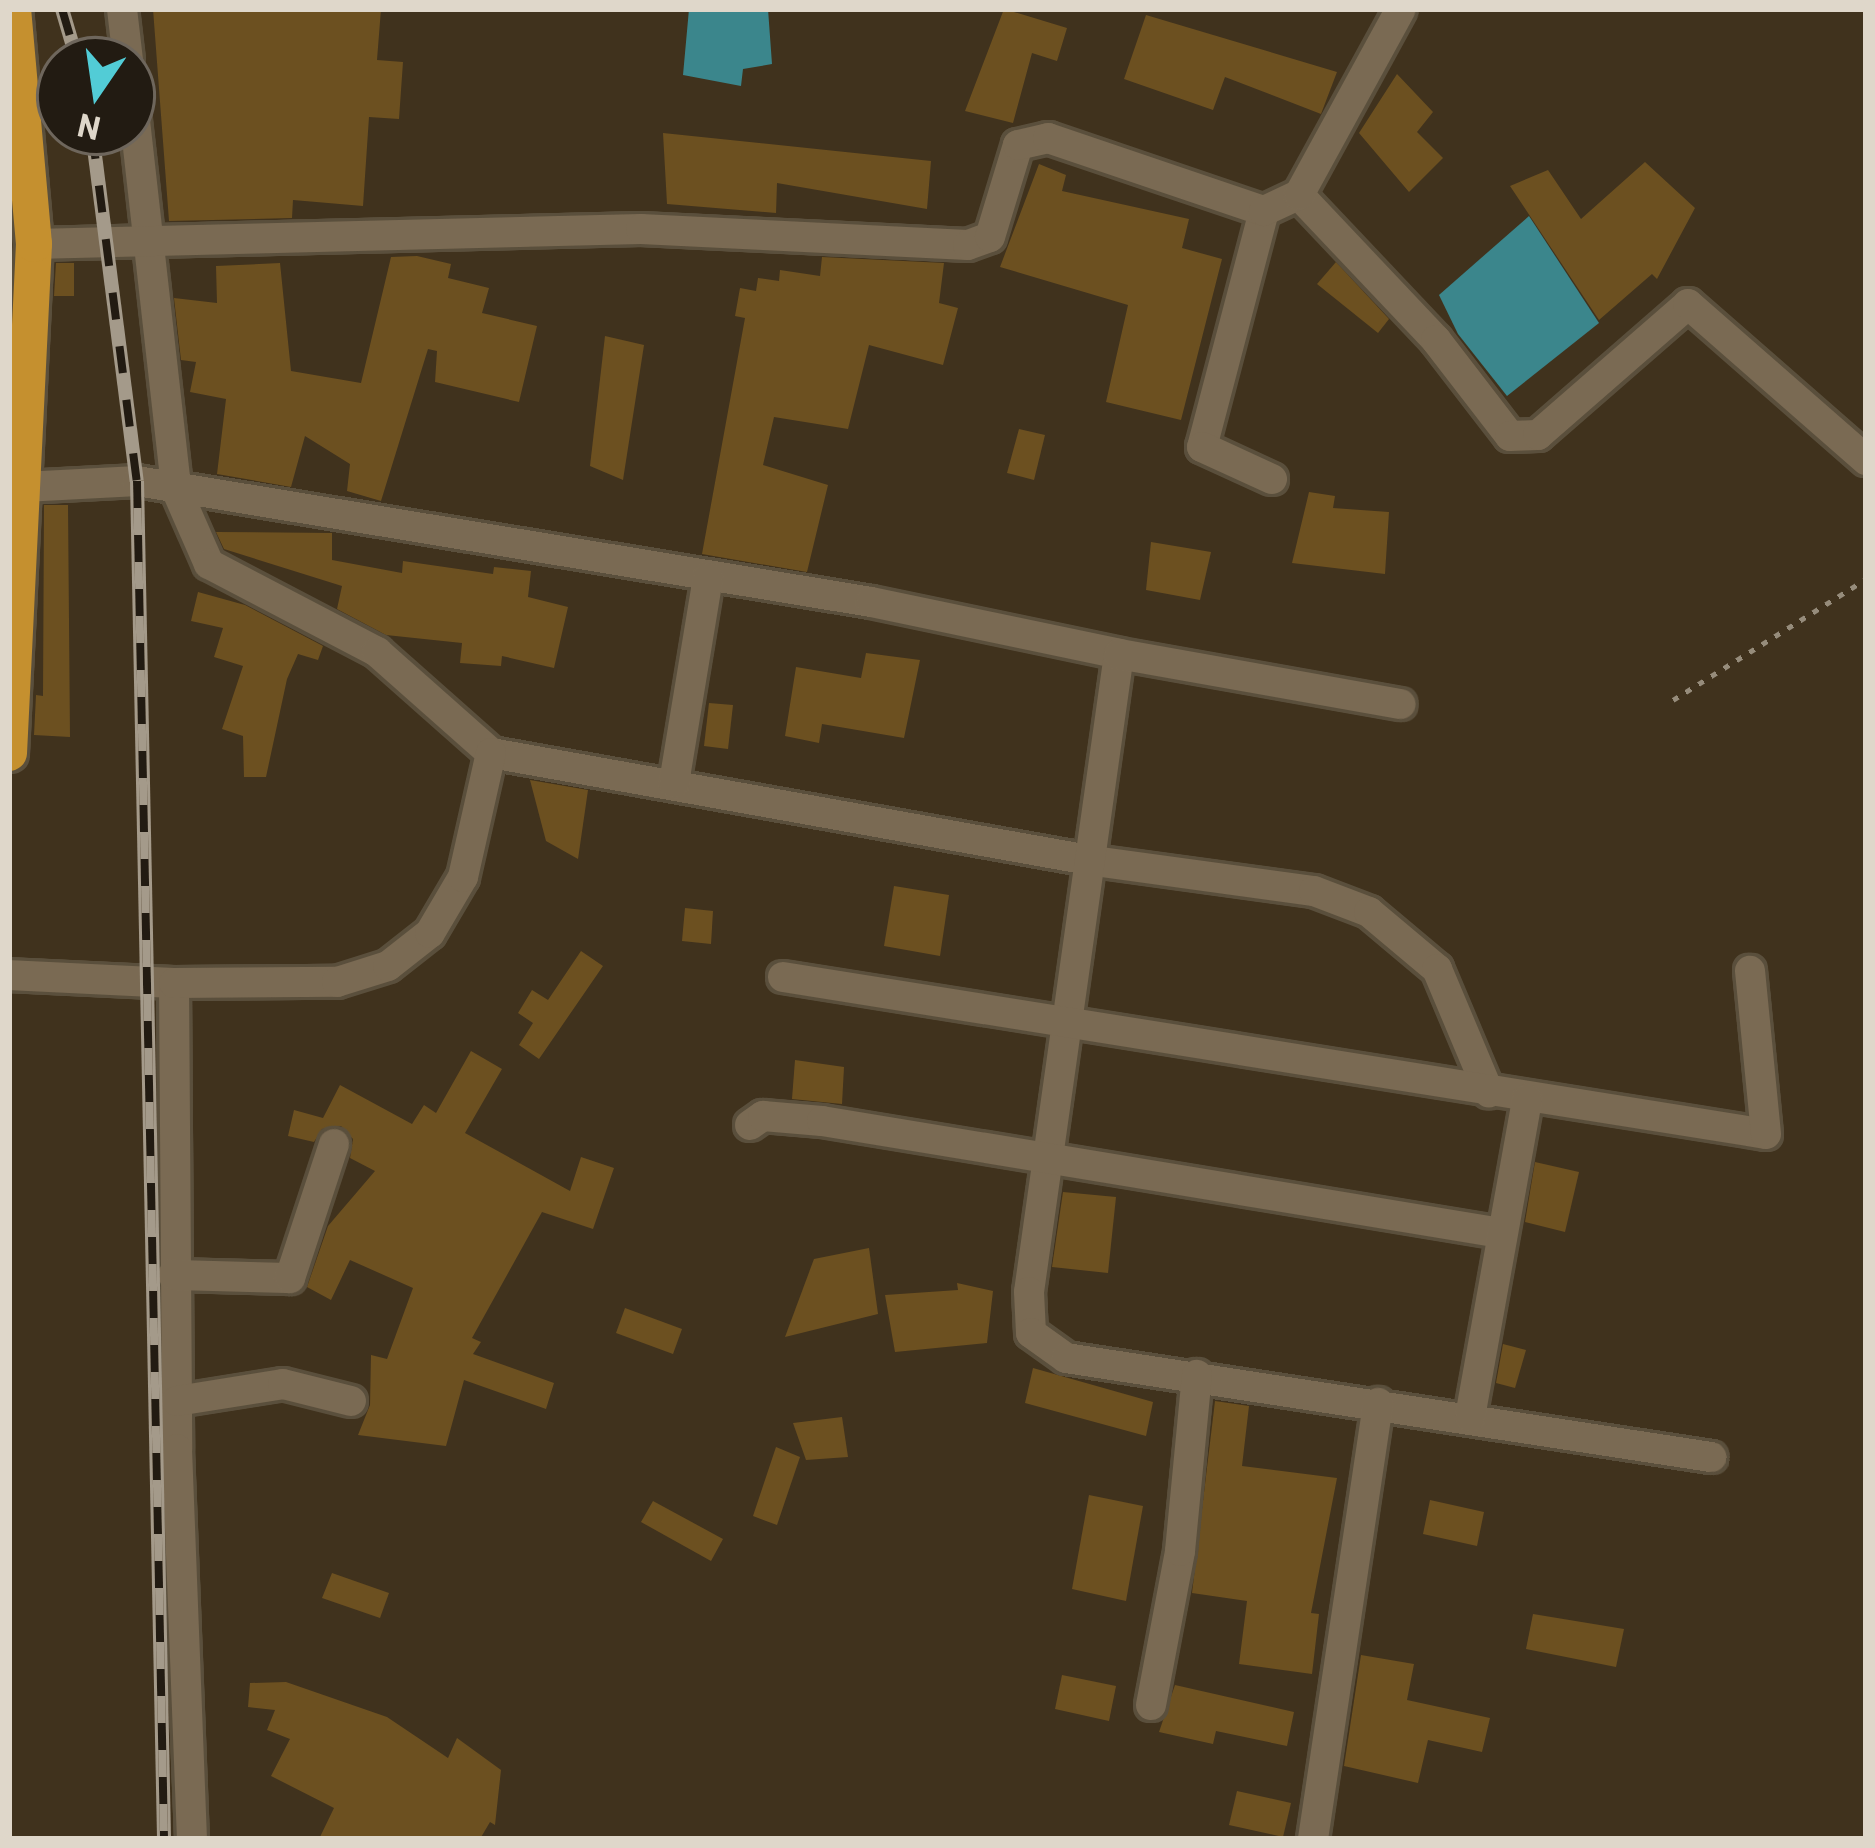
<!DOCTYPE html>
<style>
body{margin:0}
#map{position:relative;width:1875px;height:1848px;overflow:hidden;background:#40321d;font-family:Barlow,sans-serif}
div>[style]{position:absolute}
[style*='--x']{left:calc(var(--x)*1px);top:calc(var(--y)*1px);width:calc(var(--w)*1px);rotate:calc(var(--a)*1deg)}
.water>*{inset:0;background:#3b868c}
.building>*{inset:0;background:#6c5020}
.path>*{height:4.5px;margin-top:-2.25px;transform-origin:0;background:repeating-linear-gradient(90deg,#968c7b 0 6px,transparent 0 15px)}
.roads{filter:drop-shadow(3px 0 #5a4f3c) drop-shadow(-3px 0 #5a4f3c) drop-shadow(0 3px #5a4f3c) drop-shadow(0 -3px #5a4f3c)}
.street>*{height:30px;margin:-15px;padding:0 15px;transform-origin:15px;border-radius:15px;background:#7a6a53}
.highway>*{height:36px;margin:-18px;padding:0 18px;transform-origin:18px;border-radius:18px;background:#c5902f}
.rail>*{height:14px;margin-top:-7px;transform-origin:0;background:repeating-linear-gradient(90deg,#221b12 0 27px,#a49a8a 0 54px);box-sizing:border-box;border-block:3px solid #a49a8a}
span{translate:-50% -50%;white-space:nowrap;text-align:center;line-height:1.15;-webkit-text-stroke:9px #221b12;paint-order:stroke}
.frame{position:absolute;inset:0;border:12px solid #dfd7ca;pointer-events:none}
.north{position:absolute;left:36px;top:36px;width:120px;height:120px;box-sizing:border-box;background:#221b12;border:3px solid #6e665c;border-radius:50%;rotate:193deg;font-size:33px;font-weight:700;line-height:48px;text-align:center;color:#dfd7ca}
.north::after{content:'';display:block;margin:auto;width:42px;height:54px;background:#52ccd6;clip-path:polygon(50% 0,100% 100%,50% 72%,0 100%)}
</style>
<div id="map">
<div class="water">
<div style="clip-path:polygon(689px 9px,768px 9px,772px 64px,743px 69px,741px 86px,683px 75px)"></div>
<div style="clip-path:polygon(1529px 216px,1599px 323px,1507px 396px,1458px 334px,1439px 295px)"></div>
</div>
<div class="building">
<div style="clip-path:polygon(153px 9px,381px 9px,377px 60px,403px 62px,399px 119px,369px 117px,363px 206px,293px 200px,292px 218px,169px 221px)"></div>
<div style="clip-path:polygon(1004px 9px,1067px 28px,1057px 61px,1032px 53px,1013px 123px,965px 111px)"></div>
<div style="clip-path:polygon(1146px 15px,1337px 72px,1321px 114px,1225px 77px,1213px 110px,1124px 79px)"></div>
<div style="clip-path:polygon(1397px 74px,1433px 112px,1417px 132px,1443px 158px,1409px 192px,1359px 133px)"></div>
<div style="clip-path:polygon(663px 133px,931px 161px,927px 209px,777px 183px,776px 213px,667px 204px)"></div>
<div style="clip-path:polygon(1645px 162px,1695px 208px,1657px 279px,1652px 274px,1599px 320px,1510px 186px,1548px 170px,1581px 219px)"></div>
<div style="clip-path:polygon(1039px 164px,1066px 175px,1062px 191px,1189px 219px,1182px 248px,1222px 259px,1181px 420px,1106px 402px,1128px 305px,1000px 267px)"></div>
<div style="clip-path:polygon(417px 256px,451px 264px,448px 278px,489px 288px,482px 313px,537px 326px,519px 402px,435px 382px,437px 351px,428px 349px,381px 501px,347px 491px,350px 464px,305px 436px,291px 487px,217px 474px,226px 399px,190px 392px,196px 362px,181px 360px,174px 298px,217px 303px,216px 266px,280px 263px,291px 371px,361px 383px,391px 257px)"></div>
<div style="clip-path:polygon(822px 257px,944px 263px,939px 303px,958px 308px,943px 365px,869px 345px,848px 429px,774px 417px,763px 465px,828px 485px,807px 572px,702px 554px,745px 318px,735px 316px,740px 288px,756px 291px,758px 278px,779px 281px,780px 270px,820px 276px)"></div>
<div style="clip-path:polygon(1336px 262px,1389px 319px,1378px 333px,1317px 284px)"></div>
<div style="clip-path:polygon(56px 263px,74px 263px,74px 296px,54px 296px)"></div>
<div style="clip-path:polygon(605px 336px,644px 345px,623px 480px,590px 466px)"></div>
<div style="clip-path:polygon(1019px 429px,1045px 435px,1034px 480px,1007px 473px)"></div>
<div style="clip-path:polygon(1309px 492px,1335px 496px,1333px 508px,1389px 512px,1385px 574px,1292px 563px)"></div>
<div style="clip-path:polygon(44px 505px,68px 505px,70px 737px,34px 735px,36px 695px,43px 696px)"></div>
<div style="clip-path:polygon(216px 532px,332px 533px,332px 560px,402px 573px,403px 561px,493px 574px,494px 567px,531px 571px,528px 597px,568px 607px,554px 668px,502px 656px,501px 666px,460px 663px,462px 643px,386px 635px,337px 609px,342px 586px,224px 549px)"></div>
<div style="clip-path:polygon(1151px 542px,1211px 552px,1200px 600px,1146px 590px)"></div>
<div style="clip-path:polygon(198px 592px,245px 605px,323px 646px,318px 660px,298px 654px,287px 679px,266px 777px,244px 777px,243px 736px,222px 729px,243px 666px,214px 657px,223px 628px,191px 621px)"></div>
<div style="clip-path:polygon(866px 653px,920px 660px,904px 738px,822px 724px,819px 743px,785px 736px,796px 667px,861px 678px)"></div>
<div style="clip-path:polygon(709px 703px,733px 705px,728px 749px,704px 746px)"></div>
<div style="clip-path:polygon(530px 780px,588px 790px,578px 859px,546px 841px)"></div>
<div style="clip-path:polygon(894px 886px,949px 895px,940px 956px,884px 946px)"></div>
<div style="clip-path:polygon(685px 908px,713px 911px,711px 944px,682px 941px)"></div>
<div style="clip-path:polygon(581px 951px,603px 966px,539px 1059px,519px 1045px,533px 1023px,518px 1013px,532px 990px,548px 1000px)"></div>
<div style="clip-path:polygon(471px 1051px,502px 1069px,465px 1133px,570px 1191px,581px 1157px,614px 1168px,593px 1229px,542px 1212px,472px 1338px,481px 1342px,473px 1354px,554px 1383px,546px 1409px,464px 1380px,446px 1446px,358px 1435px,370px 1405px,371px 1355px,387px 1359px,413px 1288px,350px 1260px,331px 1300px,307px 1287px,328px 1226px,375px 1171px,350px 1158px,353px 1139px,341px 1126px,322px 1129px,314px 1142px,288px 1136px,294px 1110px,323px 1118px,340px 1085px,412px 1124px,424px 1105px,436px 1113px)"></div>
<div style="clip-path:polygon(795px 1060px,844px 1067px,842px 1104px,792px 1099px)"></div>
<div style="clip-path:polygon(1535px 1162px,1579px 1172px,1565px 1232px,1525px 1222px)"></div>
<div style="clip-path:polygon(1063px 1192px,1116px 1197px,1108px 1273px,1052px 1267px)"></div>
<div style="clip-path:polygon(869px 1248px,878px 1314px,785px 1337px,814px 1259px)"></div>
<div style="clip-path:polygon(957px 1283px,993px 1291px,987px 1343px,895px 1352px,885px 1295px,958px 1290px)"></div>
<div style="clip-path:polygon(625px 1308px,682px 1329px,673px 1354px,616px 1333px)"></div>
<div style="clip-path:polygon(1503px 1344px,1526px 1350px,1515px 1388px,1496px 1383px)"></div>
<div style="clip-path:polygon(1033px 1368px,1153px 1402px,1146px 1436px,1025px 1403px)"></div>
<div style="clip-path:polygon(1215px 1401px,1249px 1406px,1242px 1466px,1337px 1478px,1311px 1613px,1319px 1614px,1312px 1674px,1239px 1664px,1247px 1601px,1192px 1593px)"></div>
<div style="clip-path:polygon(842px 1417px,848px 1457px,806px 1460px,793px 1423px)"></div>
<div style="clip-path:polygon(776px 1447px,800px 1457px,777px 1525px,753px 1516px)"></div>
<div style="clip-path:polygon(1089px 1495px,1143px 1506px,1126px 1601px,1072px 1589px)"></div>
<div style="clip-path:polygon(1430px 1500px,1484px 1512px,1477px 1546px,1423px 1534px)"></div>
<div style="clip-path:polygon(653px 1501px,723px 1539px,711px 1561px,641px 1522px)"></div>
<div style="clip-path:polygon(332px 1573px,389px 1593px,380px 1618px,322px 1598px)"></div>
<div style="clip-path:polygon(1533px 1614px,1624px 1629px,1616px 1667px,1526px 1649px)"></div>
<div style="clip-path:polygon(1361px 1655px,1414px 1664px,1407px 1700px,1490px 1718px,1482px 1752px,1428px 1740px,1418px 1783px,1344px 1766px)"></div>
<div style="clip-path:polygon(1062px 1675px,1116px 1686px,1109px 1721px,1055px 1709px)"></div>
<div style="clip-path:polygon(286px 1682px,387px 1717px,448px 1758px,457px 1738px,501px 1770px,495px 1825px,490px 1822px,480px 1839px,319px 1839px,334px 1808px,271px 1776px,290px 1739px,267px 1730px,275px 1710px,248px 1707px,250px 1683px)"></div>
<div style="clip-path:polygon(1175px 1685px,1294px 1712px,1287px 1746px,1216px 1731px,1213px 1744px,1159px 1732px)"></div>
<div style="clip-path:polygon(1237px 1791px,1291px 1803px,1283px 1837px,1229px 1825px)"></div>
</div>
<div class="path">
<div style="--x:1673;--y:700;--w:228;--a:-32.1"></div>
</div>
<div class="roads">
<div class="street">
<div style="--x:122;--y:9;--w:51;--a:83.3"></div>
<div style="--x:132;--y:94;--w:397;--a:83.6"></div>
<div style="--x:176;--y:489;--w:82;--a:66.3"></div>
<div style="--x:209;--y:564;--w:190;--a:27.6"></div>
<div style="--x:377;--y:652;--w:152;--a:41.5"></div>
<div style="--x:491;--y:753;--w:613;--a:10.15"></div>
<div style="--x:1094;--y:861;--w:222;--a:7.8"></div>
<div style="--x:1314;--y:891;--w:59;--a:20.9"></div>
<div style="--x:1369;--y:912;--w:89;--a:40"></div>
<div style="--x:1437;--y:969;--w:134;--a:67.2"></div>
<div style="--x:1299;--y:195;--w:199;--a:46.6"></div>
<div style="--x:1436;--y:340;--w:121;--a:52.4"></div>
<div style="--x:1510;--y:436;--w:28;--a:-2"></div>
<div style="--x:1538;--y:435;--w:199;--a:-41.1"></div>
<div style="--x:1688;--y:304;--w:237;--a:41.2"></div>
<div style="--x:1264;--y:211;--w:244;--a:104.7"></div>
<div style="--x:1202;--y:447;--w:77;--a:24.6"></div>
<div style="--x:34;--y:244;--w:607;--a:-1.42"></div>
<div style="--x:641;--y:229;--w:327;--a:2.8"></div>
<div style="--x:968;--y:245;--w:23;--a:-20"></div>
<div style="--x:990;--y:237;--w:96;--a:-73.1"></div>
<div style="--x:1018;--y:145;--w:31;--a:-13"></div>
<div style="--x:1048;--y:138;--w:228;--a:18.7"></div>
<div style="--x:1264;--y:211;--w:38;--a:-25"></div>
<div style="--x:1299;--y:195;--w:212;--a:-61.3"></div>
<div style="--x:24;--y:487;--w:113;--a:-3"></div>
<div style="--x:137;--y:481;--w:744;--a:9.36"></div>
<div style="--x:871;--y:602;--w:253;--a:11.8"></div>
<div style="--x:1119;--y:654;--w:644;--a:98.03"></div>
<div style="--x:1029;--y:1292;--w:41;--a:87.2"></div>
<div style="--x:1031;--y:1333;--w:43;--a:35.5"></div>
<div style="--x:1066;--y:1358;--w:653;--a:8.73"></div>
<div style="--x:1119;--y:654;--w:286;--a:10.1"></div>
<div style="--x:674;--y:783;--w:208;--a:-80.6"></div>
<div style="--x:9;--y:975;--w:165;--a:2.8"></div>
<div style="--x:174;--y:983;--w:466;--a:89.6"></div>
<div style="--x:177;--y:1449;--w:390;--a:87.8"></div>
<div style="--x:783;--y:977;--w:995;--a:9.07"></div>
<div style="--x:1766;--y:1134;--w:164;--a:-95.6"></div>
<div style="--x:174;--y:983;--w:163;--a:-0.4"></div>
<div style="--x:337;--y:982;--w:53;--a:-17.4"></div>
<div style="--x:388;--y:966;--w:53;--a:-38.2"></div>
<div style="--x:430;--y:933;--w:65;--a:-59.5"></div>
<div style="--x:463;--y:877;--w:127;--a:-77.3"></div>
<div style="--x:750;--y:1125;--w:16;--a:-35"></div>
<div style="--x:763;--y:1116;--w:59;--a:4.8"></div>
<div style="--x:822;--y:1121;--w:688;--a:9.37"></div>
<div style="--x:173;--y:1275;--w:117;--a:1.5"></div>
<div style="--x:290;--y:1278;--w:141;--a:-71.8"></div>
<div style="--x:177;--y:1401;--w:107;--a:-9.1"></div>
<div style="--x:283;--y:1384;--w:70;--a:14"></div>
<div style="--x:1470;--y:1417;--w:323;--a:-79.8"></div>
<div style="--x:1151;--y:1705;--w:157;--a:-79.3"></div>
<div style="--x:1180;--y:1551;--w:177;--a:-84.5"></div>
<div style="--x:1313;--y:1839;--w:441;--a:-81.5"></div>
</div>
<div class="highway">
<div style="--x:9;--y:753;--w:510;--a:-87.19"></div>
<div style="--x:34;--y:244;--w:236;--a:-95.1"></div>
</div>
</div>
<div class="rail">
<div style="--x:62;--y:9;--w:53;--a:73.6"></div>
<div style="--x:92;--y:132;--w:352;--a:82.7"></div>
<div style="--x:137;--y:481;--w:1358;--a:88.86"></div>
</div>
<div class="frame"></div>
<div class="north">N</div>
</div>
